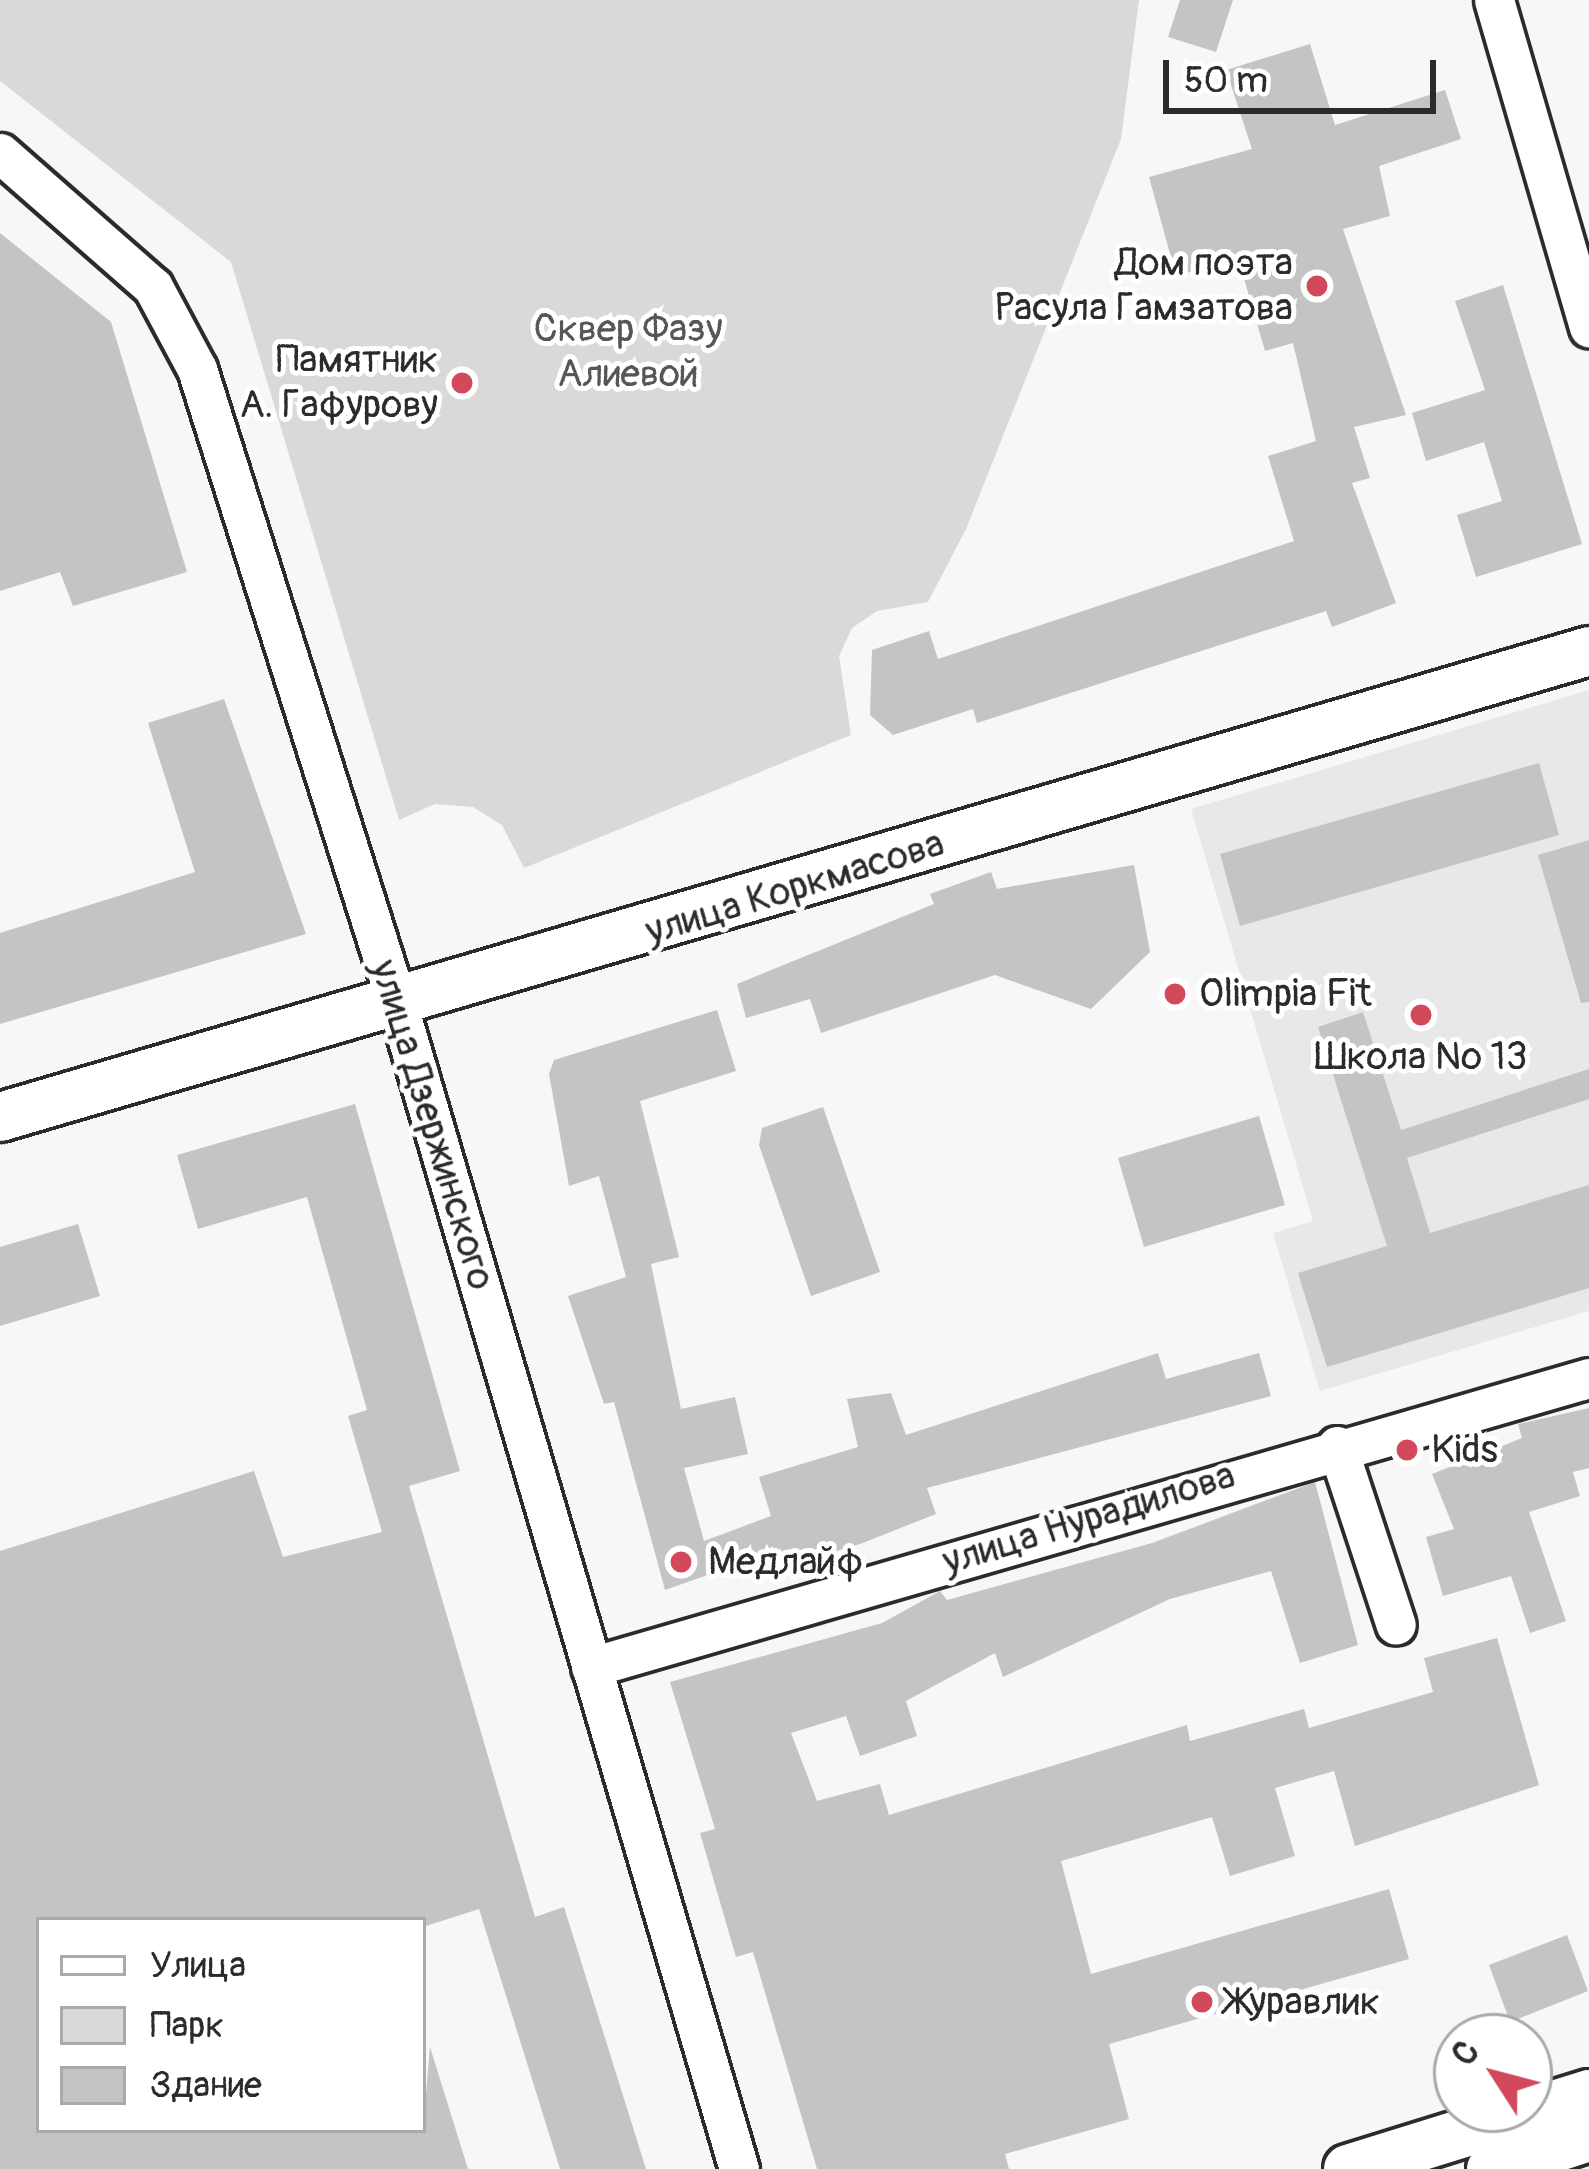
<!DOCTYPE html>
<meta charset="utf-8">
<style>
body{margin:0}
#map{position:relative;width:1589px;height:2169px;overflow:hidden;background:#f7f7f7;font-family:Pangolin,sans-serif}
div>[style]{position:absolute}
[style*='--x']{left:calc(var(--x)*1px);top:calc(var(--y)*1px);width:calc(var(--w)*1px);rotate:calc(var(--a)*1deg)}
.built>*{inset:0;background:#e8e8e8}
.green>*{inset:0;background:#d9d9d9}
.building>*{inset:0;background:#c4c4c4}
.roads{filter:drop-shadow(3px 0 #2b2b2b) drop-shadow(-3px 0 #2b2b2b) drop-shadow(0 3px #2b2b2b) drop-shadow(0 -3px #2b2b2b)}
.minor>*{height:39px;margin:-19.5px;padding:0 19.5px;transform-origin:19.5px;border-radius:19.5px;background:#fff}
.major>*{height:48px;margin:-24px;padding:0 24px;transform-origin:24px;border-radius:24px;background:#fff}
.dots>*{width:33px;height:33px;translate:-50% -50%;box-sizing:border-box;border:6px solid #fff;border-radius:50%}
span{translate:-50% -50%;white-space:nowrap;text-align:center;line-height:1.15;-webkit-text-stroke:10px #fff;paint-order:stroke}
.poi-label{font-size:39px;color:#2b2b2b}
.right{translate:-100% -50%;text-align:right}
.left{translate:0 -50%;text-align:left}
.park-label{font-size:39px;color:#565656}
.street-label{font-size:39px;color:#2b2b2b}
.legend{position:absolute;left:36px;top:1917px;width:390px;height:216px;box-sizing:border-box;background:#fff;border:3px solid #aaa;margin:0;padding:15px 21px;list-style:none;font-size:36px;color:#2b2b2b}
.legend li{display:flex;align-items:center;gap:24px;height:60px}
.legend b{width:60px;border:3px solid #aaa}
.north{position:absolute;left:1433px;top:2013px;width:120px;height:120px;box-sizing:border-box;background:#fff;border:3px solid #aaa;border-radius:50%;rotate:306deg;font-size:33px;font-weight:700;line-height:48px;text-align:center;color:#2b2b2b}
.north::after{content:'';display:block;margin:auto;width:42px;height:54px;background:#d1495b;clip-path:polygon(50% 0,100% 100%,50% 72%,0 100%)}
.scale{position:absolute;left:1163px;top:60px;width:273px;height:54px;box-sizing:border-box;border:6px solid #2b2b2b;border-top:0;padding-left:15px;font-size:36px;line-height:42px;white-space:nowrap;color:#2b2b2b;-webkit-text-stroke:9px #fff;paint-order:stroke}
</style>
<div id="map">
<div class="built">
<div style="clip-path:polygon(1589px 690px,1589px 1311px,1320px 1391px,1273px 1233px,1313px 1221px,1191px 809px)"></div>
</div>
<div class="green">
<div style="clip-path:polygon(0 0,1139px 0,1121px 139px,966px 529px,928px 602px,877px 611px,852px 628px,839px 656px,851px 735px,524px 868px,502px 825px,473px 807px,435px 804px,399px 820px,231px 262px,0 81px)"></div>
</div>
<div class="building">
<div style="clip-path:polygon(1180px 0,1233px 0,1216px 52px,1168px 37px)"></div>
<div style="clip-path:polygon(1310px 44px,1335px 125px,1445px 90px,1461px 139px,1379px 166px,1390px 216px,1343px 229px,1406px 415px,1354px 427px,1370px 478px,1352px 483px,1396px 603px,1332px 627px,1326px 611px,977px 723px,973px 709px,893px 735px,870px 715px,872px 650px,929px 631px,938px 659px,1294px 541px,1268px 456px,1316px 441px,1293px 343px,1265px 351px,1238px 258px,1176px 276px,1149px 177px,1252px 149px,1226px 70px)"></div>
<div style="clip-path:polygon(0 233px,111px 322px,187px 572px,73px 606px,60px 572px,0 591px)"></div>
<div style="clip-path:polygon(1503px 285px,1582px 544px,1476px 577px,1457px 515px,1502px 501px,1484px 442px,1426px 461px,1412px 413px,1485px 390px,1455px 301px)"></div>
<div style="clip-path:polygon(224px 699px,306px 934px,0 1024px,0 933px,195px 872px,148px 723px)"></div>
<div style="clip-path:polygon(1539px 763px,1559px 835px,1240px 926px,1220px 854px)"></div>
<div style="clip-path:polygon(1589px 840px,1589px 1002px,1581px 1003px,1538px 855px)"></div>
<div style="clip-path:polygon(1134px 865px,1150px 952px,1091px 1009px,995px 975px,821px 1033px,810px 999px,746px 1018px,737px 984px,934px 904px,930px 894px,991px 872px,997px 889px)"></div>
<div style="clip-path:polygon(717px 1010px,736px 1071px,640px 1101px,679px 1257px,651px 1264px,681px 1409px,735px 1397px,748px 1454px,684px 1468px,704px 1541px,771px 1516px,759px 1477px,858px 1447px,847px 1399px,891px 1393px,906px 1435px,1158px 1353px,1166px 1379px,1259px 1353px,1271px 1396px,927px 1488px,936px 1514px,860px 1544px,786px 1566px,781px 1549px,665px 1590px,614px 1402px,604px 1404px,568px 1296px,626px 1277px,599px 1176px,569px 1186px,549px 1074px,554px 1060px)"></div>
<div style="clip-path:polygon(1363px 1012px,1401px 1130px,1589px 1069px,1589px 1099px,1407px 1158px,1430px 1233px,1589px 1185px,1589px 1288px,1327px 1367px,1298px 1273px,1387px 1246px,1318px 1027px)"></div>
<div style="clip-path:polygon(355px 1104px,460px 1471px,409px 1486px,535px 1917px,564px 1907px,646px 2169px,560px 2169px,479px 1909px,423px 1927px,39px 1920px,39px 2130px,423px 2130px,430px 2047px,468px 2169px,0 2169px,0 1551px,254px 1471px,283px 1557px,382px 1532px,348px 1416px,367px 1410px,307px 1197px,198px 1229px,177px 1155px)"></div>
<div style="clip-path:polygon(823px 1107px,880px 1272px,811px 1296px,759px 1145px,762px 1128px)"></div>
<div style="clip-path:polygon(1259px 1116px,1285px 1205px,1144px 1247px,1118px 1158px)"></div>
<div style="clip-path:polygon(78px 1224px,100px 1296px,0 1326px,0 1247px)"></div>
<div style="clip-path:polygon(1589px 1408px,1589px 1468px,1573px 1472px,1580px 1496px,1529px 1512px,1566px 1621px,1530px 1633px,1511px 1576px,1443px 1596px,1426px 1537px,1454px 1529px,1432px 1474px,1522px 1438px,1518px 1424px)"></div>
<div style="clip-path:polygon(1315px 1482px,1358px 1645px,1300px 1663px,1271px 1571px,1170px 1599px,1003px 1677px,995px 1653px,906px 1701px,917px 1736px,860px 1756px,846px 1716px,791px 1733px,817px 1801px,880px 1784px,889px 1815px,1187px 1725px,1190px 1741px,1304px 1709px,1309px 1728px,1433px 1692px,1424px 1658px,1497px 1638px,1539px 1785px,1355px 1846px,1334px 1771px,1275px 1788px,1295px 1856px,1230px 1876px,1212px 1817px,1061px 1861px,1091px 1974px,1389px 1889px,1409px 1959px,1109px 2044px,1129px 2119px,1005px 2154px,1009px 2169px,817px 2169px,753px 1952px,736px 1957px,700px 1833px,715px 1829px,670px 1682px,882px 1623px,940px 1591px,947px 1600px,1152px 1543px)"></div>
<div style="clip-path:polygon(1567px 1935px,1588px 1991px,1510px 2022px,1489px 1965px)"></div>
</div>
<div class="roads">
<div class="minor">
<div style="--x:1494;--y:0;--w:341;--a:73.8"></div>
<div style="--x:0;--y:153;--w:203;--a:41.2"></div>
<div style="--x:153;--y:287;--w:93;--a:61.8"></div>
<div style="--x:197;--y:369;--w:668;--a:72.49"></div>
<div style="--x:398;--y:1006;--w:1212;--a:73.66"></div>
<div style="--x:1337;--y:1446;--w:188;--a:71.8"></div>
<div style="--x:591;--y:1667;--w:1039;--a:-16.15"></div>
</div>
<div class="major">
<div style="--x:0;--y:1117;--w:1656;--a:-16.34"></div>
<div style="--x:1348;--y:2169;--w:252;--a:-17.3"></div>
<div style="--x:1491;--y:2169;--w:103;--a:-18.1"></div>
</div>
</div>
<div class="dots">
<div style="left:1317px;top:286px;background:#d1495b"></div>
<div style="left:462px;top:383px;background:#d1495b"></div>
<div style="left:1175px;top:994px;background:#d1495b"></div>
<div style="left:1421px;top:1015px;background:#d1495b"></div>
<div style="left:1407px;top:1450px;background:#d1495b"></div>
<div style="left:681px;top:1562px;background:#d1495b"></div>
<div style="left:1202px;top:2002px;background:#d1495b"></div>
</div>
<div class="poi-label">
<span class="right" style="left:1293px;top:286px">Дом поэта<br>Расула Гамзатова</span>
<span class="right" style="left:438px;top:383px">Памятник<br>А. Гафурову</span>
<span class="left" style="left:1199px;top:994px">Olimpia Fit</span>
<span style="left:1421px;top:1057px">Школа № 13</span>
<span class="left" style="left:1431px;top:1450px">Kids</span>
<span class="left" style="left:708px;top:1562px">Медлайф</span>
<span class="left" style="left:1226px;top:2002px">Журавлик</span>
</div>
<div class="park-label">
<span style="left:628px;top:352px">Сквер Фазу<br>Алиевой</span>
</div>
<div class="street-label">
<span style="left:795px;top:888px;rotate:-17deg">улица Коркмасова</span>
<span style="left:432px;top:1125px;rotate:73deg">улица Дзержинского</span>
<span style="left:1089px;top:1519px;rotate:-17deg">улица Нурадилова</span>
</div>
<ul class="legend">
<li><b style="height:15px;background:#fff"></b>Улица</li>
<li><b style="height:33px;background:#d9d9d9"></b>Парк</li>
<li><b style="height:33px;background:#c4c4c4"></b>Здание</li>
</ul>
<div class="north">С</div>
<div class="scale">50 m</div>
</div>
